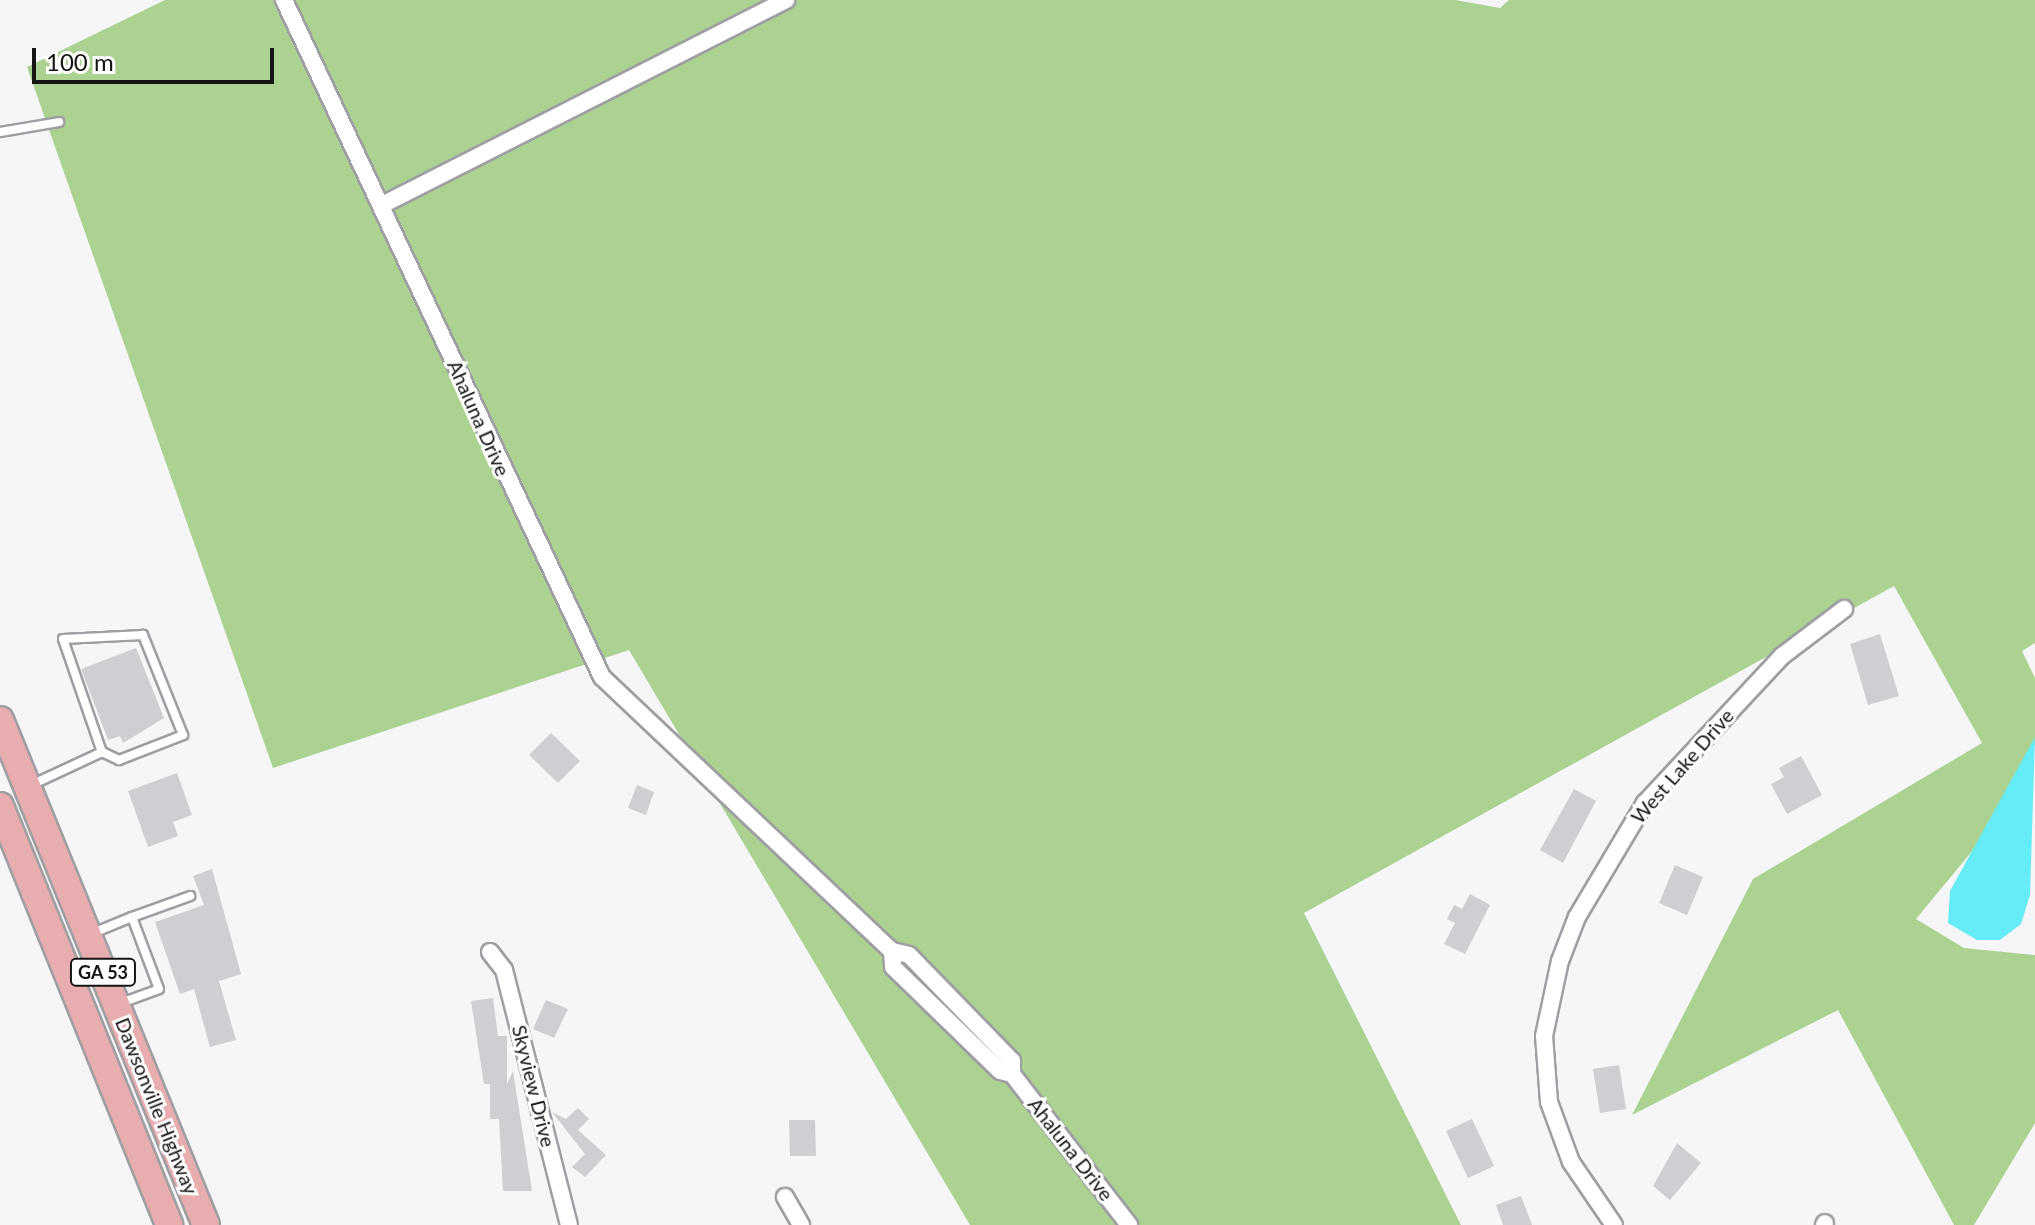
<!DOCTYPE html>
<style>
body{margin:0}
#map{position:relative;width:2035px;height:1225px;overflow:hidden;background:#f6f5f8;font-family:Lato,sans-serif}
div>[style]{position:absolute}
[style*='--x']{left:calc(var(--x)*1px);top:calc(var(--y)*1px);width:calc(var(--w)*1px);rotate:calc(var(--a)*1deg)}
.green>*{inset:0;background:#abd290}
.water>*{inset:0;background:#65ecf6}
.building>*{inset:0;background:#d0ced2}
.roads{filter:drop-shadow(2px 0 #9f9ea2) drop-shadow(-2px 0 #9f9ea2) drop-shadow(0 2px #9f9ea2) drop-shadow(0 -2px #9f9ea2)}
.service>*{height:8px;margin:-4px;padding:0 4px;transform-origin:4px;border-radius:4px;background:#fff}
.minor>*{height:16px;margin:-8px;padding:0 8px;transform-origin:8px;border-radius:8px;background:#fff}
.primary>*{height:26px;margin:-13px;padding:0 13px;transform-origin:13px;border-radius:13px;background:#e7adaf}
span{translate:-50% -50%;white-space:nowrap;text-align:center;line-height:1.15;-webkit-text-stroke:6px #fff;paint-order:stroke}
.shield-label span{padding:2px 6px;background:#fff;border:2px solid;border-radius:6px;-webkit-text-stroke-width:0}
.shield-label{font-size:18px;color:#161516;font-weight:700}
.street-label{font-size:20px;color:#161516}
.scale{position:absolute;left:32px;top:48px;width:242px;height:36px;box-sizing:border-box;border:4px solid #161516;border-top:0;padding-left:10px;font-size:24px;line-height:28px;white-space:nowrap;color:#161516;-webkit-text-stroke:6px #fff;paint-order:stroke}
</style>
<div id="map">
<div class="green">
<div style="clip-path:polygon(165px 0,1455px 0,1500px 8px,1509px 0,2035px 0,2035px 643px,2022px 651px,2035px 678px,2035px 744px,2011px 804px,1916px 919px,1964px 948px,2035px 955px,2035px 1123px,1974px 1225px,1954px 1225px,1838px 1010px,1632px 1115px,1753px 879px,1982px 743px,1894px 586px,1304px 913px,1461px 1225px,970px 1225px,629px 650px,273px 768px,27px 67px)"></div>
</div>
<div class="water">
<div style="clip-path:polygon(2035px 737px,2030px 895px,2021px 924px,2000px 940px,1977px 940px,1948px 923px,1950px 891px)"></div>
</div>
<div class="building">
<div style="clip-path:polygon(1880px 634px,1899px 696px,1868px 705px,1850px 644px)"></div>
<div style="clip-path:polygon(136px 648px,164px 718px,123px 743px,120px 736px,108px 740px,81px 669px)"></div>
<div style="clip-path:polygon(551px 733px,580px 761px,558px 783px,529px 755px)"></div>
<div style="clip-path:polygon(1801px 756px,1822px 795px,1787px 814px,1771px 784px,1784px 777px,1779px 768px)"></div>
<div style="clip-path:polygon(177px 773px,192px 815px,173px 822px,178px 836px,148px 847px,128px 791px)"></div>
<div style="clip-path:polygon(637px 785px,654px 792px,646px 815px,628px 808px)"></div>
<div style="clip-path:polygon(1574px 789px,1596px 801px,1563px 863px,1540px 850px)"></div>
<div style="clip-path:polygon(1675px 865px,1703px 877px,1687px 915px,1659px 903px)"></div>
<div style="clip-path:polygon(212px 869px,241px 974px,219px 981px,236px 1040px,210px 1047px,194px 989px,180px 994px,155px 922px,204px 905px,193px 876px)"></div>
<div style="clip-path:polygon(1470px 894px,1490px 905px,1465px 954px,1444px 944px,1455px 923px,1447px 919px,1454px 905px,1462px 909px)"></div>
<div style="clip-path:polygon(493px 998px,498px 1036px,507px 1036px,507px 1084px,513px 1071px,532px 1191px,503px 1191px,499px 1119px,490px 1119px,490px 1084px,484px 1084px,471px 1001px)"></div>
<div style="clip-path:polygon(546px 1000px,568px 1009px,554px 1038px,533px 1029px)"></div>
<div style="clip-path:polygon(1619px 1065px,1626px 1109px,1600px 1113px,1593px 1069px)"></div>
<div style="clip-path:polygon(578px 1108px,589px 1119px,578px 1130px,606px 1155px,585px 1177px,572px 1167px,585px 1154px,552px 1112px,566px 1119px)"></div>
<div style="clip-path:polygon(1472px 1119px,1494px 1166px,1468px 1178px,1446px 1131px)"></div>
<div style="clip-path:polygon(789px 1120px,815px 1120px,816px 1156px,790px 1156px)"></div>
<div style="clip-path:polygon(1677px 1143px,1701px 1163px,1670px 1200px,1653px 1186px)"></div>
<div style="clip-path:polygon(1521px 1196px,1532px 1225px,1503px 1225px,1496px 1205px)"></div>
</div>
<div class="roads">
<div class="service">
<div style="--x:0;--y:132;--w:60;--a:-9.6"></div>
<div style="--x:29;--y:786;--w:81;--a:-25"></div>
<div style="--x:102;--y:752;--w:19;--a:25"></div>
<div style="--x:119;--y:760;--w:69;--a:-21.3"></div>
<div style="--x:183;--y:735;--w:108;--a:-111.8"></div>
<div style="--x:143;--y:635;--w:80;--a:177.1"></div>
<div style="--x:63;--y:639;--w:120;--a:71"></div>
<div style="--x:93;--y:933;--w:42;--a:-22.3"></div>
<div style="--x:121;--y:1003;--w:40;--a:-20.2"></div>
<div style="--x:159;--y:989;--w:77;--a:-110.6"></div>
<div style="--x:132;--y:917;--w:62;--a:-19.9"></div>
</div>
<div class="minor">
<div style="--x:284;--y:0;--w:748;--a:64.84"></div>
<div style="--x:602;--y:677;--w:399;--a:43.4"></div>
<div style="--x:892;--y:951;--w:17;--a:13"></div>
<div style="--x:909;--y:955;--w:148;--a:45.8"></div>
<div style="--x:1012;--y:1061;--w:13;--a:90"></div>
<div style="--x:384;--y:204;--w:451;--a:-26.9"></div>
<div style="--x:892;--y:951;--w:16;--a:86"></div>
<div style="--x:893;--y:967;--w:149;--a:44.2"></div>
<div style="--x:1000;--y:1071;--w:12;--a:14"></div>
<div style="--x:1012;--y:1074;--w:191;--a:52.2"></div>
<div style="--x:490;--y:952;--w:23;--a:52"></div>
<div style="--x:504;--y:970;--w:263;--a:75.7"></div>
<div style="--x:785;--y:1197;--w:32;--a:60"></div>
<div style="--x:1614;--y:1225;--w:76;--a:-124.3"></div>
<div style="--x:1571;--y:1162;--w:64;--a:-110.1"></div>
<div style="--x:1549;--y:1102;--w:66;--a:-94.3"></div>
<div style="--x:1544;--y:1036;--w:77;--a:-78"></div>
<div style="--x:1560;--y:961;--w:47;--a:-68.9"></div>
<div style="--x:1577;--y:917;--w:133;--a:-59.2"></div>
<div style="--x:1645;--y:803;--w:201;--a:-47"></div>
<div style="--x:1782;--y:656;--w:78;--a:-37.2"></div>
<div style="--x:1824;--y:1225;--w:2;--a:-63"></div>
</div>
<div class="primary">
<div style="--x:0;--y:720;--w:545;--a:67.81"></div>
<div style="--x:0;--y:806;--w:452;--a:68"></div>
</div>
</div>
<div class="shield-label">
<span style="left:103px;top:972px">GA 53</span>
</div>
<div class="street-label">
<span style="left:479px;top:418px;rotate:66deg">Ahaluna Drive</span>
<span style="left:1682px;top:766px;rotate:-49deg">West Lake Drive</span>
<span style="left:534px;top:1086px;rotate:76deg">Skyview Drive</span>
<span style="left:157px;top:1106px;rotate:68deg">Dawsonville Highway</span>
<span style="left:1071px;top:1149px;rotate:52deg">Ahaluna Drive</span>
</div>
<div class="scale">100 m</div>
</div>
